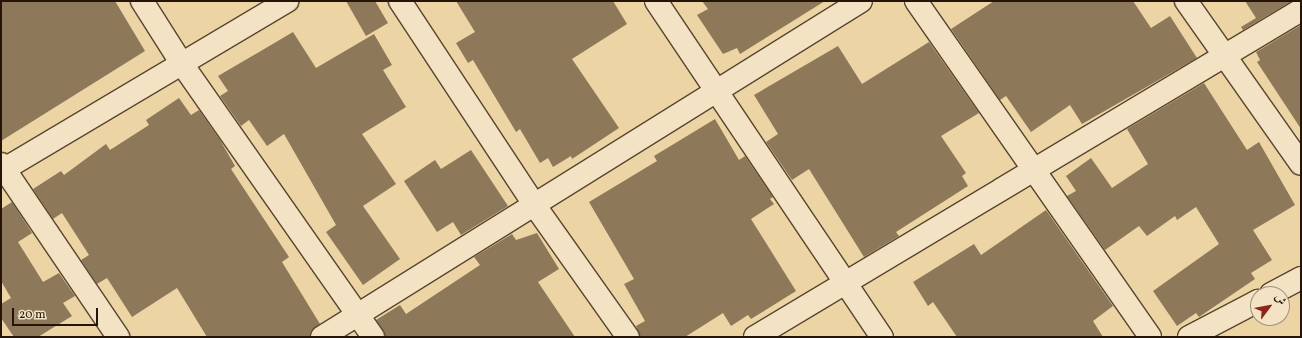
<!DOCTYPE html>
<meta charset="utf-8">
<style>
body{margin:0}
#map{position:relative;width:1302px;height:338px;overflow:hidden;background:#edd4a4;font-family:Vollkorn,Amiri,serif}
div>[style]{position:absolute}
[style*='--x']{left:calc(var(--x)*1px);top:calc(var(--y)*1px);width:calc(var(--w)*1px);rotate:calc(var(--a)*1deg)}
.building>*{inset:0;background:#8d785a}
.roads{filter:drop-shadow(1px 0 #574530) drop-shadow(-1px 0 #574530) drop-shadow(0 1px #574530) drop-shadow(0 -1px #574530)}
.minor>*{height:22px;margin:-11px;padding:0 11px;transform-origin:11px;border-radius:11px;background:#f3e3c4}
span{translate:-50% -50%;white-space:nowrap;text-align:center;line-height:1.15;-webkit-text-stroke:4px #f3e3c4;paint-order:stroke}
.frame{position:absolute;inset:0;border:2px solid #251509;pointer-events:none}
.north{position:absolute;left:1250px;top:286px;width:40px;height:40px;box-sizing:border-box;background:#f3e3c4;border:1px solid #a19179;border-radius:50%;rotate:58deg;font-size:11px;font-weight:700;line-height:16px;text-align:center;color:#251509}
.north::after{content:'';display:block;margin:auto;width:14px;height:18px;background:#8f2418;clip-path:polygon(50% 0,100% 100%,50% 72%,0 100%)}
.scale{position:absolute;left:12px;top:308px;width:86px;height:18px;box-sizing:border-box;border:2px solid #251509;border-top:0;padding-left:5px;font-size:12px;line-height:14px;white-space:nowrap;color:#251509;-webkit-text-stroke:3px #f3e3c4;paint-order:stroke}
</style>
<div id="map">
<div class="building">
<div style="clip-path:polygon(1px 1px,115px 1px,145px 51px,1px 141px)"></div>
<div style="clip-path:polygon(346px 1px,375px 1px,388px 23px,366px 36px)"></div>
<div style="clip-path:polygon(456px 1px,613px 1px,627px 24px,572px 59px,619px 128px,572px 159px,571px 156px,553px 167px,548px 158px,540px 163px,520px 129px,516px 132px,473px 60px,468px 63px,456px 43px,475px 32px)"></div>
<div style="clip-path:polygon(702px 1px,825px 1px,740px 54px,737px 48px,723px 54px,697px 15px,708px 9px)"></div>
<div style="clip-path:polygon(994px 1px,1133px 1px,1151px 28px,1170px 16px,1197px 58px,1082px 124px,1070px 105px,1031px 132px,1006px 96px,1000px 100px,951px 29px)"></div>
<div style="clip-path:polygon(1245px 1px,1292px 1px,1243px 30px,1241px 27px,1256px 18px)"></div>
<div style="clip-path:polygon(1301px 25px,1301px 129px,1257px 62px,1260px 60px,1256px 52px)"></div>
<div style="clip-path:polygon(293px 32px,316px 68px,374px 34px,392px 65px,383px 70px,406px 107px,362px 134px,396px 184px,363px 206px,400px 259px,363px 285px,326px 232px,336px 225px,284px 134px,267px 146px,249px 120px,241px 126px,220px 96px,228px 91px,218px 76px)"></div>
<div style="clip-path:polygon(929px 42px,979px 113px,941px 136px,966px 173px,962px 176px,968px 186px,896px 232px,899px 236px,864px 257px,809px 169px,792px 180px,766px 142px,778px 134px,754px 95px,838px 46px,862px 84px)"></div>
<div style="clip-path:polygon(1204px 83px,1247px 150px,1259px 142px,1295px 205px,1253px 230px,1272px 260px,1251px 273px,1255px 279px,1199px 317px,1196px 313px,1177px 326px,1153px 291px,1219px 244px,1196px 207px,1177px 220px,1175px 216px,1147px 236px,1139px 226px,1105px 250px,1067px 196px,1076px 191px,1066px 176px,1091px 158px,1112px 188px,1148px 164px,1127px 129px)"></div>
<div style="clip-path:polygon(179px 98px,191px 115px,199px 110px,220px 140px,235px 166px,231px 169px,289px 257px,282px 262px,320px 324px,311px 331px,310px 337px,207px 337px,177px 288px,132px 317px,107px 278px,97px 284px,81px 260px,89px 255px,62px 213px,53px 219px,33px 189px,61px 171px,64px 175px,106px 144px,110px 150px,149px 125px,146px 120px)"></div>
<div style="clip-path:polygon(715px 119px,739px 160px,745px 156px,773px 197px,770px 199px,774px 204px,751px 219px,796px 291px,751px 319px,748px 315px,731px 326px,723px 313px,685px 337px,640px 337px,636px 326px,645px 321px,624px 284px,634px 279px,589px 202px,657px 161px,654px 156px)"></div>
<div style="clip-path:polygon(471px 150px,508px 206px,461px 235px,453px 222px,437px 232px,404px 181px,435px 160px,441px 169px)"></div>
<div style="clip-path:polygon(12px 202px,32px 233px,18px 242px,43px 282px,59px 273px,75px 296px,63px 303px,72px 316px,38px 337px,14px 337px,1px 318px,1px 304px,11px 298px,1px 281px,1px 209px)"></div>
<div style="clip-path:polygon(1046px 210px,1113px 306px,1093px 321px,1103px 337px,957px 337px,933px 302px,928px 306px,913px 282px,974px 244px,981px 255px)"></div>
<div style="clip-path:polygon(537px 233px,559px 269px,538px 282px,575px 337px,385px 337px,376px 320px,400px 305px,406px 314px,480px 265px,474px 257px,512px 234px,516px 240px)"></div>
</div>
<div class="roads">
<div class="minor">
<div style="--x:142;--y:1;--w:75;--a:57.6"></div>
<div style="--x:182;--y:64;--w:333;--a:55"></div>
<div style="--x:400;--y:1;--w:242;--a:56.6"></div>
<div style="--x:533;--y:203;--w:164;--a:54.7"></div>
<div style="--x:656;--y:1;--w:405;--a:56.1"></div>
<div style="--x:916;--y:1;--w:409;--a:55.1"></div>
<div style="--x:1186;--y:1;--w:199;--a:54.8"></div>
<div style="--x:1;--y:164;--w:209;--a:55.9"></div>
<div style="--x:1;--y:171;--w:333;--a:-30.7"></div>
<div style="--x:1271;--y:294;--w:34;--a:-28"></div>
<div style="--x:322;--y:337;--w:635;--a:-31.94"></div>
<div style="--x:755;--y:337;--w:636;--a:-30.92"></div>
<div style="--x:1189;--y:337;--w:78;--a:-27.6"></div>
</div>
</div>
<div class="frame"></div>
<div class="north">ش</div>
<div class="scale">20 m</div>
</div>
